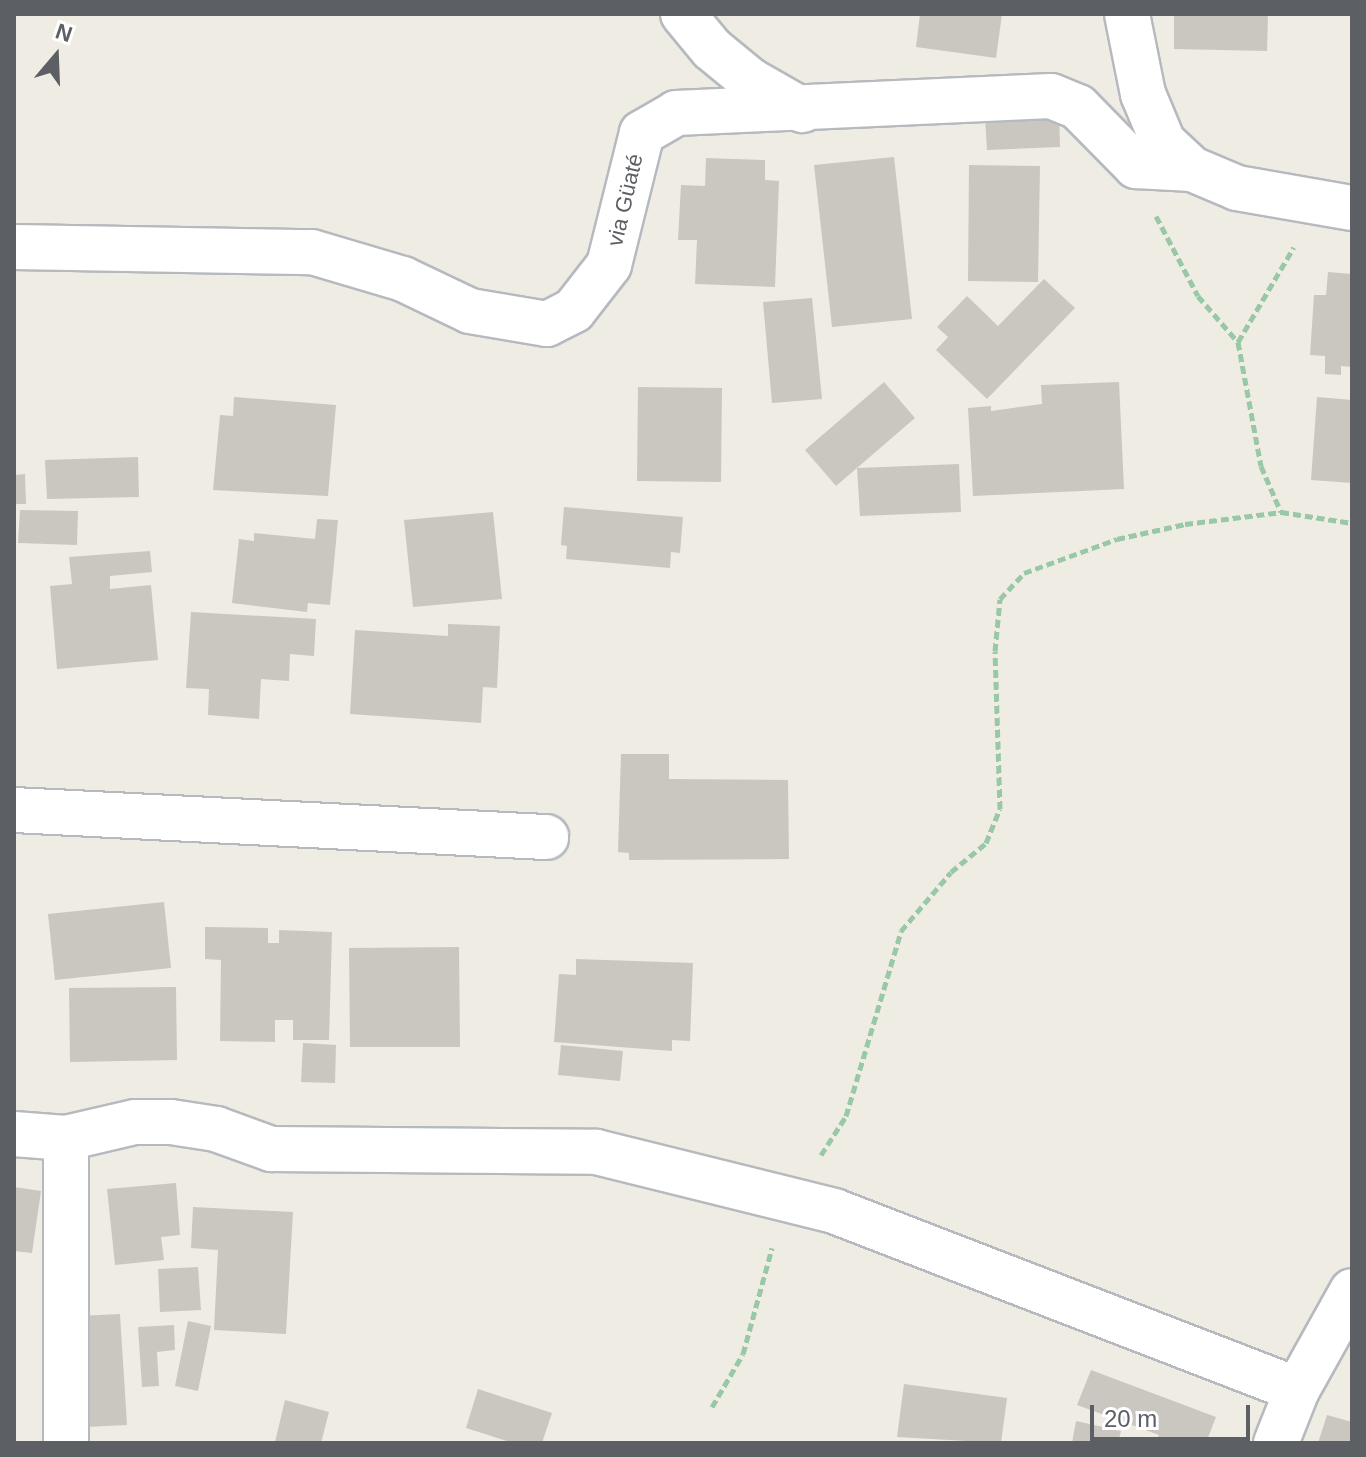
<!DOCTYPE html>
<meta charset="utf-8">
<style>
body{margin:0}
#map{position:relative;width:1366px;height:1457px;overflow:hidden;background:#efece4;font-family:Arial,sans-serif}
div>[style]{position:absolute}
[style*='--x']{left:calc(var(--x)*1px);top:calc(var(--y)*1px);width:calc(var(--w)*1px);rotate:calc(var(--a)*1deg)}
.building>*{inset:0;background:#cac7c1}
.path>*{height:5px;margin-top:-2.5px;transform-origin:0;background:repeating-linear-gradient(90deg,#99c8a6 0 8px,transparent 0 12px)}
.roads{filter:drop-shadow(2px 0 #b6babe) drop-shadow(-2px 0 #b6babe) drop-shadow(0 2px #b6babe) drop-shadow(0 -2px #b6babe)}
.street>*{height:44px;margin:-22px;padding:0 22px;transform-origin:22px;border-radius:22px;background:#fff}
span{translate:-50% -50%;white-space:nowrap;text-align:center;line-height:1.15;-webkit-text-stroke:8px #fff;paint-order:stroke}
.street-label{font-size:22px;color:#5c6065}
.frame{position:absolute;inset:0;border:16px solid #5c6065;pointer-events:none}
.north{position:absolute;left:16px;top:16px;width:80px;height:80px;-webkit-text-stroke:6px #fff;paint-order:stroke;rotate:19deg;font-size:22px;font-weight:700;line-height:32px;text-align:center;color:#5c6065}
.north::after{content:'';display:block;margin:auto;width:28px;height:36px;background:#5c6065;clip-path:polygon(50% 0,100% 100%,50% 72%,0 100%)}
.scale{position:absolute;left:1090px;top:1405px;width:160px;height:36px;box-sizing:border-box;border:4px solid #5c6065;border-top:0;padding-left:10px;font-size:24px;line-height:28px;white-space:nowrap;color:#5c6065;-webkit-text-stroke:6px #fff;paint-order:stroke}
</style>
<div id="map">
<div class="building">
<div style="clip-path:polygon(920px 14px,1002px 14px,996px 58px,916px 47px)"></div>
<div style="clip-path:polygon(1174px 14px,1268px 14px,1267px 51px,1174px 49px)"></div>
<div style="clip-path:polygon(1059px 113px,1060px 147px,987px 150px,985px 118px)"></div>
<div style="clip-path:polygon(894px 157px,912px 319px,832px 327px,814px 165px)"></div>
<div style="clip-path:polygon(706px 158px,765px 160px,765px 180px,779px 181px,775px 287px,695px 284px,697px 240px,678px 240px,681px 185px,705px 186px)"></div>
<div style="clip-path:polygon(969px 165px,1040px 166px,1038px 282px,968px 281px)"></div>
<div style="clip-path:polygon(1328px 272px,1352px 274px,1352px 367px,1341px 366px,1341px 375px,1325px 374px,1325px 356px,1310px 355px,1314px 295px,1326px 295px)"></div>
<div style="clip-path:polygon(1044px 279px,1075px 308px,987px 399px,936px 350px,948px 337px,937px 327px,967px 296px,998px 326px)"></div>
<div style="clip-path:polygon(812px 298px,822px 399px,772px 403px,763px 302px)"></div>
<div style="clip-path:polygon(884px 382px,915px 418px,836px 486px,805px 450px)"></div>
<div style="clip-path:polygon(1119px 382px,1124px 489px,973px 496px,968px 408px,991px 406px,991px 411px,1042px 404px,1041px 385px)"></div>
<div style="clip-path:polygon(638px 387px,722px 388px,721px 482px,637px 481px)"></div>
<div style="clip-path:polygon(234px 397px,336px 405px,328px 496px,213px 490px,220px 415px,233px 416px)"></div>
<div style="clip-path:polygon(1317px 397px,1352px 400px,1352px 483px,1311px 480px)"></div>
<div style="clip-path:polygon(138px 457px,139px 497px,47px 499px,45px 460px)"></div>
<div style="clip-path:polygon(959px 464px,961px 512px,860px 516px,857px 468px)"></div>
<div style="clip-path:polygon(25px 474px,26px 504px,14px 504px,14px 475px)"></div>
<div style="clip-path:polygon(564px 507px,683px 517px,680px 553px,671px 552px,670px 568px,566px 559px,567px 546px,561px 545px)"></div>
<div style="clip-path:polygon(20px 510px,78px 511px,77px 545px,18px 543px)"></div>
<div style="clip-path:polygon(493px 512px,502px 599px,413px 607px,404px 520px)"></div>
<div style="clip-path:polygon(317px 519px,338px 520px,330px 605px,308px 603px,307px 612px,232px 603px,239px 539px,254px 541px,254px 533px,315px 539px)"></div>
<div style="clip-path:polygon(150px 551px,152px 572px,110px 576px,110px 589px,151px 585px,158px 660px,57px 669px,50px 586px,72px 584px,69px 557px)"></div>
<div style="clip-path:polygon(191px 612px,316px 619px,314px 656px,290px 654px,289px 681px,261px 679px,259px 719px,208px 715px,209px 689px,186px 688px)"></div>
<div style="clip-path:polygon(448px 624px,500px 626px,497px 688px,483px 687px,481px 723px,350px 714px,355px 630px,448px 636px)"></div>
<div style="clip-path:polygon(621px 754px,669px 754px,669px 779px,788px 780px,789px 859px,629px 860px,629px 853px,618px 852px)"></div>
<div style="clip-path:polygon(164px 902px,171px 968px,55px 980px,48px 914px)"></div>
<div style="clip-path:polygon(205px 927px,268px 928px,268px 943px,279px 943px,279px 930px,332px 932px,329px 1040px,293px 1040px,293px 1020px,275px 1020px,275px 1042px,220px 1041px,221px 960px,205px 959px)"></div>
<div style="clip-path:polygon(459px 947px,460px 1047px,350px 1047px,349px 948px)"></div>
<div style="clip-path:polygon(576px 959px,693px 963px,690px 1041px,672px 1040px,672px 1051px,554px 1042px,559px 974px,576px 975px)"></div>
<div style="clip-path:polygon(176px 987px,177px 1060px,70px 1062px,69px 988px)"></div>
<div style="clip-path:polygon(303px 1043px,336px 1045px,335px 1083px,301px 1082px)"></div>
<div style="clip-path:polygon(561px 1045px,623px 1051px,620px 1081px,558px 1075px)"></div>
<div style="clip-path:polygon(176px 1183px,180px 1235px,161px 1237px,164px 1260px,115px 1265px,107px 1189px)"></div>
<div style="clip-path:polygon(14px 1187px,41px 1191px,32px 1253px,14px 1251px)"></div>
<div style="clip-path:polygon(193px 1207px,293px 1212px,286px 1334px,214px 1330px,218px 1250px,191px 1248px)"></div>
<div style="clip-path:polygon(198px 1267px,201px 1310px,160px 1312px,158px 1269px)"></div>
<div style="clip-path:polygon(120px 1314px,127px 1425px,86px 1427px,79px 1316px)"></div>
<div style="clip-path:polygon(188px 1321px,211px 1326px,198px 1391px,175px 1386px)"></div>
<div style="clip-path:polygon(174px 1325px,175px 1350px,157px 1352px,159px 1386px,142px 1387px,138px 1327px)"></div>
<div style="clip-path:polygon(1091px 1370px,1216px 1417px,1206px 1443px,1156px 1443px,1159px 1435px,1077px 1405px)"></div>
<div style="clip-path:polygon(904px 1384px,1007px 1398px,1001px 1443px,897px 1437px)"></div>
<div style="clip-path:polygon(478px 1389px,552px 1413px,542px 1443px,513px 1443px,466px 1428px)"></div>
<div style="clip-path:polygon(285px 1400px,329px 1412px,321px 1443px,275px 1442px)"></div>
<div style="clip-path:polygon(1327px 1415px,1352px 1422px,1352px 1443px,1318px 1443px)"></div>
<div style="clip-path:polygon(1076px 1421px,1121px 1431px,1118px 1443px,1072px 1443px)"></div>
</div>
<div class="path">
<div style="--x:1156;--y:216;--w:90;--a:62.3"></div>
<div style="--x:1198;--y:296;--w:61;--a:49"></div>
<div style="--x:1238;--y:342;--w:126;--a:79.5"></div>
<div style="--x:1261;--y:466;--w:50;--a:66.5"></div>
<div style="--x:1238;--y:342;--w:110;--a:-59.5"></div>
<div style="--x:821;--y:1155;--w:46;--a:-57.3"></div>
<div style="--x:846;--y:1116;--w:193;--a:-73.4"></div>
<div style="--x:901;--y:931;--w:77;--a:-49.7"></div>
<div style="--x:951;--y:872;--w:45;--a:-39.6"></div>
<div style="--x:986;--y:843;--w:37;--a:-68"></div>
<div style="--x:1000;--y:809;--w:158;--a:-91.8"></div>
<div style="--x:995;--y:651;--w:52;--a:-84.5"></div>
<div style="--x:1000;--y:599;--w:35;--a:-47"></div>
<div style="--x:1024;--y:573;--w:99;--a:-20.1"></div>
<div style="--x:1117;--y:539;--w:70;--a:-12.4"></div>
<div style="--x:1185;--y:524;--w:97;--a:-7.1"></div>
<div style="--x:1281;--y:512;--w:72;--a:8.8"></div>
<div style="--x:712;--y:1407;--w:61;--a:-59.7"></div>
<div style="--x:743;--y:1354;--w:110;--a:-74.7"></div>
</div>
<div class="roads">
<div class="street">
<div style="--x:683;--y:14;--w:45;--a:50.4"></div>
<div style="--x:712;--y:49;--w:50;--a:39.4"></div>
<div style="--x:751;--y:81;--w:59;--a:29.6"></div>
<div style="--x:1127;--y:14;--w:82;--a:78.7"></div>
<div style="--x:1143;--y:94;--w:52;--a:67.4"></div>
<div style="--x:1163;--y:142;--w:40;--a:43"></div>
<div style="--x:1192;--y:169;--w:49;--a:22.9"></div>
<div style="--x:1237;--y:188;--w:117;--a:9.9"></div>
<div style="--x:14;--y:247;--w:298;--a:1"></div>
<div style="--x:312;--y:252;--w:95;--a:16.5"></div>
<div style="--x:403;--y:279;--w:74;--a:25.5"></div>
<div style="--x:470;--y:311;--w:78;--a:9.6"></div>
<div style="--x:547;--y:324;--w:30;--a:-27"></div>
<div style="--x:574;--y:310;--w:57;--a:-52.1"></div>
<div style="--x:609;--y:265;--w:136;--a:-76"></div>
<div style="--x:642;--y:133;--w:39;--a:-30"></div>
<div style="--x:676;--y:113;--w:375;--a:-2.6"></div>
<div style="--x:1051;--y:96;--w:29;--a:22"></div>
<div style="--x:1078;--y:107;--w:83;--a:45.5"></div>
<div style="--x:1136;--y:166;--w:56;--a:3.1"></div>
<div style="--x:14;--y:810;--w:533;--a:2.91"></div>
<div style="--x:14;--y:1134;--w:52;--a:4.4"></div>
<div style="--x:66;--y:1138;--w:71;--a:-13.1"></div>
<div style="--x:135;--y:1122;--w:36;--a:0"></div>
<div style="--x:171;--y:1122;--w:46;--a:8.8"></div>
<div style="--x:216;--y:1129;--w:59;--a:20"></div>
<div style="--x:271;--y:1149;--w:325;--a:0.5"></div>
<div style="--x:596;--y:1152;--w:245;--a:13.9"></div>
<div style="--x:834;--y:1211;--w:496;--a:21.1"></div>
<div style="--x:66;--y:1138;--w:305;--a:90"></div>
<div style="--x:1276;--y:1443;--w:57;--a:-68.4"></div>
<div style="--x:1297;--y:1390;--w:113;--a:-60.9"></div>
</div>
</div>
<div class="street-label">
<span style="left:625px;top:200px;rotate:-77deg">via Güaté</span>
</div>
<div class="frame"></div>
<div class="north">N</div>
<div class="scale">20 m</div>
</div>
